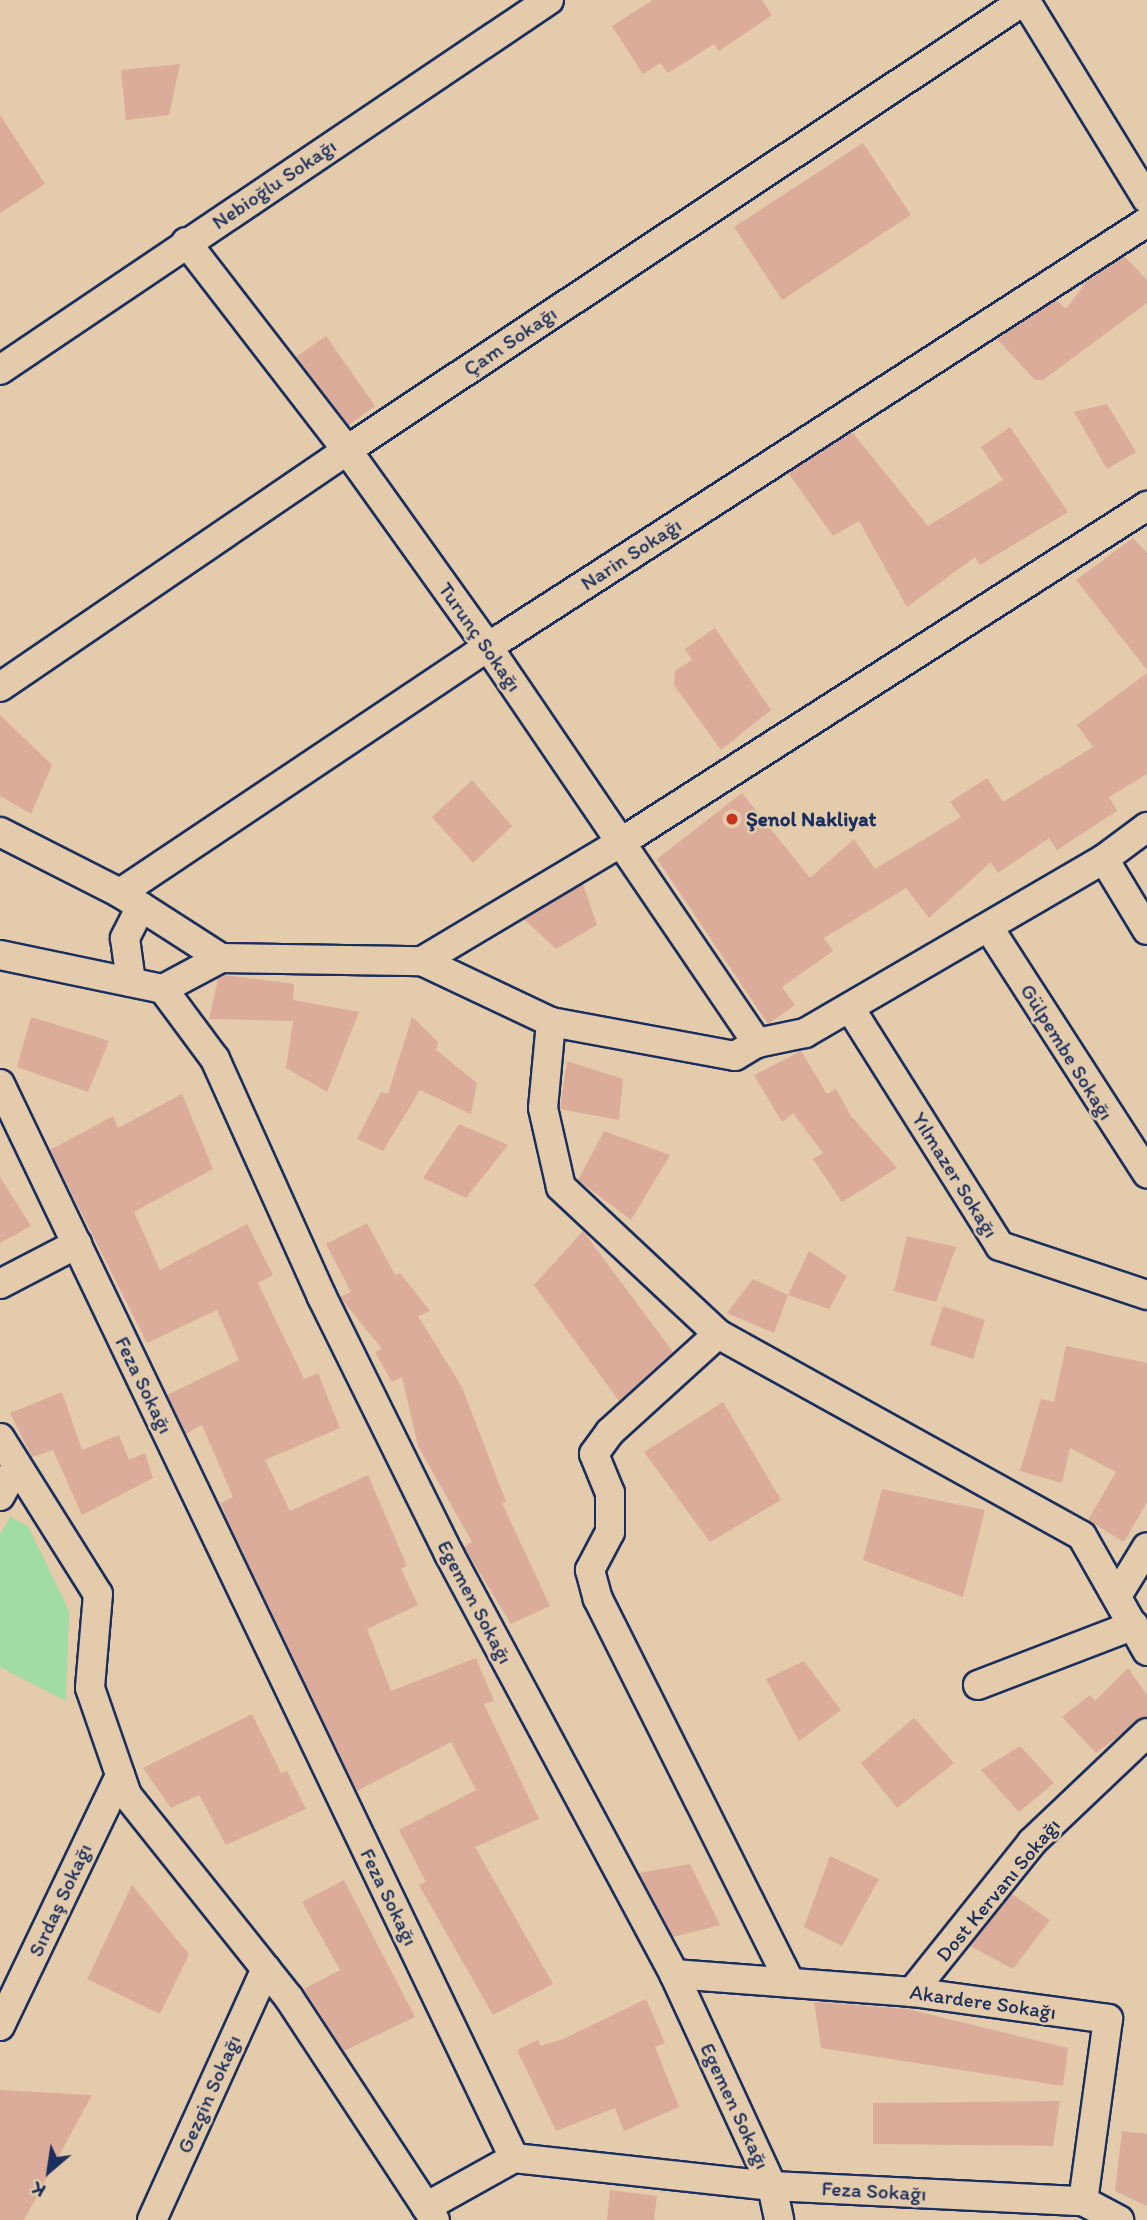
<!DOCTYPE html>
<meta charset="utf-8">
<style>
body{margin:0}
#map{position:relative;width:1147px;height:2220px;overflow:hidden;background:#e3cbac;font-family:Itim,sans-serif}
div>[style]{position:absolute}
[style*='--x']{left:calc(var(--x)*1px);top:calc(var(--y)*1px);width:calc(var(--w)*1px);rotate:calc(var(--a)*1deg)}
.green>*{inset:0;background:#a0dca4}
.building>*{inset:0;background:#dbac99}
.roads{filter:drop-shadow(2px 0 #1b2f5e) drop-shadow(-2px 0 #1b2f5e) drop-shadow(0 2px #1b2f5e) drop-shadow(0 -2px #1b2f5e)}
.street>*{height:28px;margin:-14px;padding:0 14px;transform-origin:14px;border-radius:14px;background:#e3cbac}
.dots>*{width:19px;height:19px;translate:-50% -50%;box-sizing:border-box;border:4px solid #e3cbac;border-radius:50%}
span{translate:-50% -50%;white-space:nowrap;text-align:center;line-height:1.15;-webkit-text-stroke:5px #e3cbac;paint-order:stroke}
.street-label{font-size:21px;color:#1b2f5e}
.poi-label{font-size:21px;color:#1b2f5e;font-weight:700}
.left{translate:0 -50%;text-align:left}
.north{position:absolute;left:14px;top:2136px;width:70px;height:70px;-webkit-text-stroke:5px #e3cbac;paint-order:stroke;rotate:209deg;font-size:19px;font-weight:700;line-height:28px;text-align:center;color:#1b2f5e}
.north::after{content:'';display:block;margin:auto;width:24px;height:32px;background:#1b2f5e;clip-path:polygon(50% 0,100% 100%,50% 72%,0 100%)}
</style>
<div id="map">
<div class="green">
<div style="clip-path:polygon(10px 1517px,28px 1526px,69px 1611px,66px 1701px,0 1667px,0 1535px)"></div>
</div>
<div class="building">
<div style="clip-path:polygon(653px 0,762px 0,772px 15px,719px 51px,714px 44px,668px 73px,660px 63px,643px 74px,612px 26px)"></div>
<div style="clip-path:polygon(180px 64px,169px 115px,126px 120px,121px 70px)"></div>
<div style="clip-path:polygon(0 115px,45px 184px,0 213px)"></div>
<div style="clip-path:polygon(863px 143px,911px 215px,782px 300px,734px 227px)"></div>
<div style="clip-path:polygon(1124px 256px,1147px 280px,1147px 303px,1043px 380px,1035px 380px,997px 339px,1056px 300px,1066px 309px,1087px 281px)"></div>
<div style="clip-path:polygon(326px 336px,375px 406px,349px 425px,296px 357px)"></div>
<div style="clip-path:polygon(1107px 404px,1136px 452px,1107px 469px,1074px 412px)"></div>
<div style="clip-path:polygon(1010px 427px,1068px 512px,980px 565px,975px 557px,907px 607px,859px 521px,833px 536px,788px 473px,852px 432px,928px 526px,1003px 480px,981px 447px)"></div>
<div style="clip-path:polygon(1133px 538px,1147px 553px,1147px 670px,1076px 580px)"></div>
<div style="clip-path:polygon(715px 628px,771px 710px,721px 750px,674px 685px,675px 671px,692px 660px,685px 649px)"></div>
<div style="clip-path:polygon(1147px 673px,1147px 774px,1109px 797px,1117px 811px,1057px 850px,1049px 838px,998px 873px,991px 862px,929px 918px,906px 888px,824px 938px,833px 951px,782px 987px,795px 1005px,768px 1024px,657px 859px,742px 793px,810px 878px,854px 839px,875px 869px,961px 817px,950px 802px,987px 778px,1003px 802px,1093px 747px,1077px 725px)"></div>
<div style="clip-path:polygon(0 715px,52px 765px,31px 814px,0 796px)"></div>
<div style="clip-path:polygon(472px 780px,512px 826px,473px 863px,432px 817px)"></div>
<div style="clip-path:polygon(583px 884px,597px 925px,556px 949px,524px 919px)"></div>
<div style="clip-path:polygon(225px 975px,294px 984px,293px 1000px,359px 1012px,327px 1092px,286px 1068px,293px 1021px,209px 1019px,218px 979px)"></div>
<div style="clip-path:polygon(31px 1017px,109px 1041px,88px 1092px,17px 1067px)"></div>
<div style="clip-path:polygon(412px 1017px,438px 1042px,436px 1050px,477px 1083px,471px 1114px,420px 1090px,383px 1151px,357px 1139px,381px 1092px,388px 1094px)"></div>
<div style="clip-path:polygon(801px 1051px,827px 1094px,836px 1089px,851px 1116px,897px 1168px,842px 1202px,813px 1159px,823px 1153px,793px 1113px,782px 1122px,754px 1075px)"></div>
<div style="clip-path:polygon(567px 1061px,623px 1079px,619px 1120px,560px 1109px)"></div>
<div style="clip-path:polygon(182px 1094px,213px 1169px,134px 1212px,160px 1270px,247px 1224px,273px 1275px,258px 1283px,304px 1379px,318px 1373px,340px 1428px,265px 1460px,290px 1511px,368px 1475px,407px 1566px,401px 1569px,418px 1605px,367px 1629px,391px 1691px,476px 1658px,494px 1701px,484px 1704px,539px 1819px,475px 1847px,553px 1984px,493px 2015px,419px 1885px,426px 1882px,399px 1830px,476px 1790px,451px 1742px,357px 1791px,227px 1519px,221px 1503px,233px 1497px,202px 1425px,186px 1434px,167px 1395px,239px 1360px,217px 1310px,147px 1343px,50px 1150px,113px 1116px,118px 1128px)"></div>
<div style="clip-path:polygon(459px 1124px,508px 1145px,466px 1198px,423px 1178px)"></div>
<div style="clip-path:polygon(604px 1131px,670px 1155px,631px 1220px,578px 1180px)"></div>
<div style="clip-path:polygon(0 1177px,31px 1226px,0 1243px)"></div>
<div style="clip-path:polygon(367px 1223px,395px 1275px,400px 1273px,430px 1311px,418px 1316px,462px 1387px,506px 1502px,502px 1503px,550px 1606px,511px 1624px,464px 1547px,472px 1542px,418px 1446px,402px 1377px,392px 1382px,375px 1352px,382px 1349px,340px 1297px,351px 1292px,326px 1244px)"></div>
<div style="clip-path:polygon(583px 1231px,673px 1352px,619px 1401px,534px 1285px)"></div>
<div style="clip-path:polygon(907px 1236px,956px 1247px,936px 1302px,894px 1291px)"></div>
<div style="clip-path:polygon(809px 1251px,847px 1276px,829px 1309px,788px 1295px)"></div>
<div style="clip-path:polygon(753px 1279px,788px 1295px,774px 1333px,727px 1313px)"></div>
<div style="clip-path:polygon(943px 1306px,985px 1320px,973px 1359px,930px 1345px)"></div>
<div style="clip-path:polygon(1066px 1346px,1147px 1363px,1147px 1502px,1124px 1542px,1088px 1520px,1116px 1472px,1070px 1448px,1062px 1483px,1020px 1471px,1041px 1399px,1054px 1402px)"></div>
<div style="clip-path:polygon(62px 1392px,82px 1450px,119px 1435px,129px 1460px,145px 1453px,153px 1478px,82px 1515px,53px 1450px,32px 1457px,10px 1413px)"></div>
<div style="clip-path:polygon(723px 1402px,781px 1500px,710px 1542px,644px 1452px)"></div>
<div style="clip-path:polygon(882px 1489px,985px 1510px,963px 1597px,863px 1560px)"></div>
<div style="clip-path:polygon(804px 1661px,841px 1710px,799px 1741px,766px 1679px)"></div>
<div style="clip-path:polygon(1128px 1668px,1147px 1695px,1147px 1716px,1096px 1753px,1062px 1717px,1090px 1695px,1095px 1701px)"></div>
<div style="clip-path:polygon(252px 1714px,281px 1773px,287px 1771px,306px 1809px,226px 1845px,199px 1795px,171px 1808px,143px 1768px)"></div>
<div style="clip-path:polygon(914px 1718px,954px 1763px,897px 1808px,861px 1763px)"></div>
<div style="clip-path:polygon(1020px 1746px,1054px 1783px,1019px 1812px,981px 1770px)"></div>
<div style="clip-path:polygon(830px 1856px,879px 1879px,842px 1946px,804px 1927px)"></div>
<div style="clip-path:polygon(690px 1864px,720px 1925px,673px 1937px,639px 1873px)"></div>
<div style="clip-path:polygon(344px 1880px,415px 2017px,344px 2051px,304px 1989px,340px 1970px,302px 1902px)"></div>
<div style="clip-path:polygon(132px 1885px,189px 1954px,160px 2014px,87px 1979px)"></div>
<div style="clip-path:polygon(1012px 1894px,1050px 1920px,1013px 1969px,970px 1946px)"></div>
<div style="clip-path:polygon(646px 1999px,665px 2043px,655px 2047px,679px 2107px,624px 2131px,615px 2108px,556px 2131px,517px 2050px,538px 2040px,541px 2046px,563px 2039px)"></div>
<div style="clip-path:polygon(814px 2002px,907px 2009px,1068px 2048px,1063px 2086px,821px 2048px)"></div>
<div style="clip-path:polygon(0 2090px,92px 2095px,24px 2220px,0 2220px)"></div>
<div style="clip-path:polygon(1060px 2101px,1053px 2146px,873px 2144px,873px 2103px)"></div>
<div style="clip-path:polygon(1122px 2131px,1147px 2134px,1147px 2206px,1115px 2191px)"></div>
<div style="clip-path:polygon(610px 2190px,657px 2196px,654px 2220px,607px 2220px)"></div>
</div>
<div class="roads">
<div class="street">
<div style="--x:1025;--y:0;--w:233;--a:58.5"></div>
<div style="--x:186;--y:242;--w:263;--a:52.3"></div>
<div style="--x:347;--y:450;--w:242;--a:54.4"></div>
<div style="--x:488;--y:647;--w:479;--a:55.8"></div>
<div style="--x:0;--y:370;--w:662;--a:-33.98"></div>
<div style="--x:0;--y:687;--w:420;--a:-34.3"></div>
<div style="--x:347;--y:450;--w:814;--a:-33.57"></div>
<div style="--x:0;--y:832;--w:135;--a:26.9"></div>
<div style="--x:120;--y:893;--w:120;--a:32.8"></div>
<div style="--x:221;--y:958;--w:201;--a:0.9"></div>
<div style="--x:422;--y:961;--w:143;--a:25.3"></div>
<div style="--x:551;--y:1022;--w:187;--a:10.5"></div>
<div style="--x:735;--y:1056;--w:26;--a:-31"></div>
<div style="--x:757;--y:1043;--w:49;--a:-11.8"></div>
<div style="--x:805;--y:1033;--w:346;--a:-30.2"></div>
<div style="--x:1104;--y:859;--w:54;--a:-36.7"></div>
<div style="--x:1104;--y:859;--w:83;--a:58.8"></div>
<div style="--x:120;--y:893;--w:443;--a:-33.8"></div>
<div style="--x:488;--y:647;--w:784;--a:-32.82"></div>
<div style="--x:989;--y:928;--w:292;--a:57.2"></div>
<div style="--x:0;--y:955;--w:167;--a:11.8"></div>
<div style="--x:163;--y:989;--w:66;--a:-28.1"></div>
<div style="--x:422;--y:961;--w:230;--a:-30.8"></div>
<div style="--x:620;--y:843;--w:626;--a:-32.6"></div>
<div style="--x:131;--y:982;--w:44;--a:-97.8"></div>
<div style="--x:125;--y:938;--w:35;--a:-63"></div>
<div style="--x:163;--y:989;--w:87;--a:53.4"></div>
<div style="--x:215;--y:1059;--w:261;--a:65.8"></div>
<div style="--x:322;--y:1297;--w:287;--a:63.7"></div>
<div style="--x:449;--y:1554;--w:476;--a:61.8"></div>
<div style="--x:674;--y:1974;--w:234;--a:65.2"></div>
<div style="--x:772;--y:2186;--w:35;--a:78"></div>
<div style="--x:850;--y:1008;--w:281;--a:57.8"></div>
<div style="--x:1000;--y:1246;--w:155;--a:18.4"></div>
<div style="--x:551;--y:1022;--w:86;--a:95.3"></div>
<div style="--x:543;--y:1108;--w:81;--a:77.2"></div>
<div style="--x:561;--y:1187;--w:215;--a:43.1"></div>
<div style="--x:718;--y:1334;--w:416;--a:29"></div>
<div style="--x:1082;--y:1536;--w:132;--a:60.5"></div>
<div style="--x:0;--y:1084;--w:1191;--a:64.42"></div>
<div style="--x:514;--y:2158;--w:260;--a:6.2"></div>
<div style="--x:772;--y:2186;--w:311;--a:2.8"></div>
<div style="--x:1083;--y:2201;--w:41;--a:27.8"></div>
<div style="--x:0;--y:1284;--w:87;--a:-27.5"></div>
<div style="--x:718;--y:1334;--w:146;--a:137.8"></div>
<div style="--x:610;--y:1432;--w:27;--a:126"></div>
<div style="--x:594;--y:1454;--w:42;--a:67.7"></div>
<div style="--x:610;--y:1493;--w:39;--a:90"></div>
<div style="--x:610;--y:1532;--w:43;--a:117.8"></div>
<div style="--x:590;--y:1570;--w:30;--a:75"></div>
<div style="--x:598;--y:1599;--w:429;--a:63.4"></div>
<div style="--x:0;--y:1438;--w:184;--a:57.9"></div>
<div style="--x:98;--y:1594;--w:94;--a:94.9"></div>
<div style="--x:90;--y:1688;--w:113;--a:70.9"></div>
<div style="--x:127;--y:1795;--w:260;--a:51.4"></div>
<div style="--x:289;--y:1998;--w:266;--a:56.7"></div>
<div style="--x:0;--y:1496;--w:33;--a:-61"></div>
<div style="--x:1117;--y:1596;--w:57;--a:-58.5"></div>
<div style="--x:978;--y:1685;--w:167;--a:-21"></div>
<div style="--x:674;--y:1974;--w:239;--a:4.3"></div>
<div style="--x:912;--y:1992;--w:198;--a:7.8"></div>
<div style="--x:1108;--y:2019;--w:184;--a:97.8"></div>
<div style="--x:912;--y:1992;--w:192;--a:-51.3"></div>
<div style="--x:1032;--y:1842;--w:158;--a:-43.5"></div>
<div style="--x:0;--y:2026;--w:278;--a:-64.4"></div>
<div style="--x:426;--y:2207;--w:101;--a:-29.1"></div>
<div style="--x:152;--y:2220;--w:276;--a:-65.6"></div>
</div>
</div>
<div class="dots">
<div style="left:732px;top:819px;background:#c8321e"></div>
</div>
<div class="street-label">
<span style="left:274px;top:184px;rotate:-34deg">Nebioğlu Sokağı</span>
<span style="left:510px;top:341px;rotate:-34deg">Çam Sokağı</span>
<span style="left:631px;top:554px;rotate:-33deg">Narin Sokağı</span>
<span style="left:480px;top:637px;rotate:55deg">Turunç Sokağı</span>
<span style="left:1067px;top:1052px;rotate:58deg">Gülpembe Sokağı</span>
<span style="left:955px;top:1175px;rotate:58deg">Yılmazer Sokağı</span>
<span style="left:144px;top:1385px;rotate:64deg">Feza Sokağı</span>
<span style="left:475px;top:1602px;rotate:62deg">Egemen Sokağı</span>
<span style="left:998px;top:1890px;rotate:-50deg">Dost Kervanı Sokağı</span>
<span style="left:389px;top:1897px;rotate:64deg">Feza Sokağı</span>
<span style="left:60px;top:1900px;rotate:-65deg">Sırdaş Sokağı</span>
<span style="left:983px;top:2002px;rotate:8deg">Akardere Sokağı</span>
<span style="left:209px;top:2094px;rotate:-66deg">Gezgin Sokağı</span>
<span style="left:735px;top:2106px;rotate:65deg">Egemen Sokağı</span>
<span style="left:874px;top:2191px;rotate:3deg">Feza Sokağı</span>
</div>
<div class="poi-label">
<span class="left" style="left:746px;top:819px">Şenol Nakliyat</span>
</div>
<div class="north">K</div>
</div>
